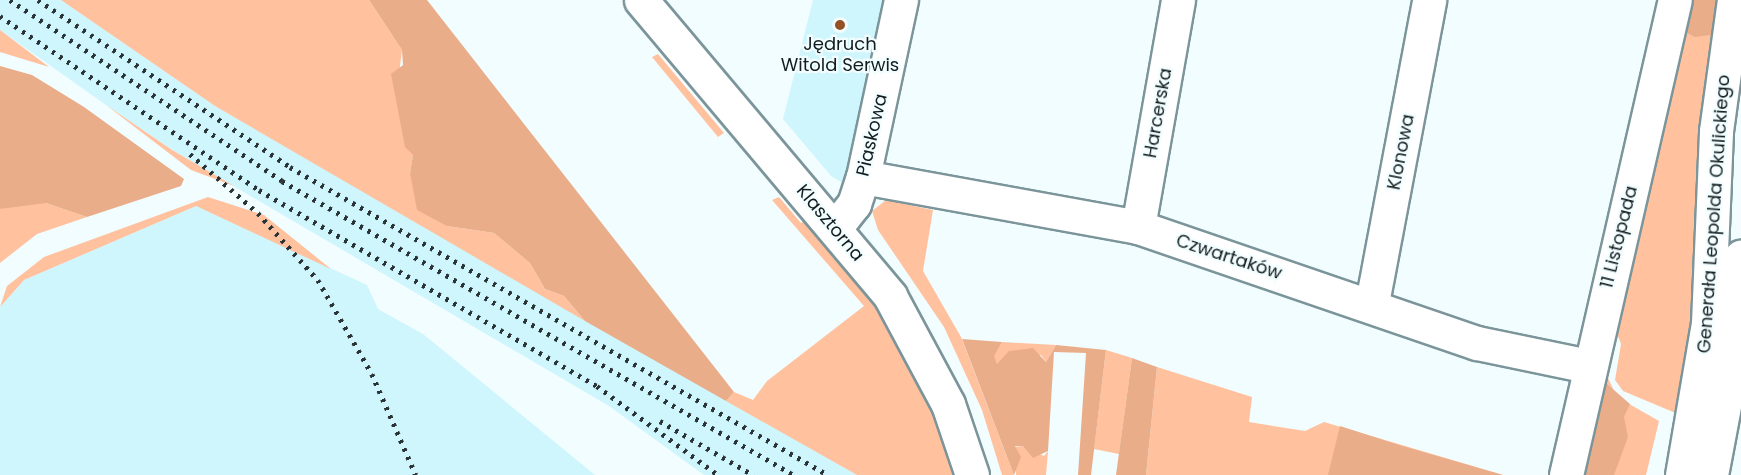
<!DOCTYPE html>
<meta charset="utf-8">
<style>
body{margin:0}
#map{position:relative;width:1741px;height:475px;overflow:hidden;background:#f2fdff;font-family:Poppins,sans-serif}
div>[style]{position:absolute}
[style*='--x']{left:calc(var(--x)*1px);top:calc(var(--y)*1px);width:calc(var(--w)*1px);rotate:calc(var(--a)*1deg)}
.built>*{inset:0;background:#cff5fd}
.green>*{inset:0;background:#ffc19e}
.forest>*{inset:0;background:#eaad89}
.roads{filter:drop-shadow(2px 0 #7b959a) drop-shadow(-2px 0 #7b959a) drop-shadow(0 2px #7b959a) drop-shadow(0 -2px #7b959a)}
.minor>*{height:33px;margin:-16.5px;padding:0 16.5px;transform-origin:16.5px;border-radius:16.5px;background:#fff}
.rail>*{height:4.5px;margin-top:-2.25px;transform-origin:0;background:repeating-linear-gradient(90deg,#2a3437 0 3px,transparent 0 9px)}
.dots>*{width:16px;height:16px;translate:-50% -50%;box-sizing:border-box;border:3px solid #f2fdff;border-radius:50%}
span{translate:-50% -50%;white-space:nowrap;text-align:center;line-height:1.15;-webkit-text-stroke:4.5px #f2fdff;paint-order:stroke}
.poi-label{font-size:18px;color:#131d20}
.street-label{font-size:18px;color:#131d20}
</style>
<div id="map">
<div class="built">
<div style="clip-path:polygon(0 0,61px 0,215px 106px,857px 475px,704px 475px,609px 406px,172px 150px,106px 105px,0 30px)"></div>
<div style="clip-path:polygon(813px 0,885px 0,843px 183px,831px 176px,783px 119px)"></div>
<div style="clip-path:polygon(196px 206px,367px 285px,378px 309px,423px 334px,595px 475px,0 475px,0 307px,24px 280px)"></div>
</div>
<div class="green">
<div style="clip-path:polygon(61px 0,369px 0,402px 50px,396px 99px,413px 155px,410px 173px,447px 226px,494px 233px,530px 263px,545px 289px,564px 296px,585px 321px,215px 106px)"></div>
<div style="clip-path:polygon(1683px 0,1724px 0,1685px 417px,1623px 391px,1615px 380px,1621px 344px,1616px 331px)"></div>
<div style="clip-path:polygon(0 30px,49px 67px,0 52px)"></div>
<div style="clip-path:polygon(658px 54px,724px 133px,718px 137px,652px 57px)"></div>
<div style="clip-path:polygon(106px 105px,172px 150px,234px 186px,191px 170px)"></div>
<div style="clip-path:polygon(208px 197px,264px 215px,331px 269px,196px 206px,24px 280px,0 307px,7px 286px,44px 257px)"></div>
<div style="clip-path:polygon(779px 197px,801px 223px,807px 219px,881px 310px,922px 382px,956px 475px,857px 475px,726px 401px,734px 392px,753px 400px,767px 381px,864px 306px,772px 200px)"></div>
<div style="clip-path:polygon(886px 200px,933px 210px,923px 271px,961px 337px,1014px 475px,1002px 475px,982px 410px,944px 327px,878px 230px,872px 211px)"></div>
<div style="clip-path:polygon(28px 203px,46px 203px,87px 217px,37px 234px,0 263px,0 209px)"></div>
<div style="clip-path:polygon(1002px 342px,1056px 345px,1046px 362px,1041px 355px,997px 364px,993px 356px)"></div>
<div style="clip-path:polygon(1106px 350px,1132px 358px,1119px 454px,1094px 449px)"></div>
<div style="clip-path:polygon(1157px 367px,1252px 397px,1249px 422px,1305px 431px,1324px 422px,1503px 475px,1146px 475px)"></div>
<div style="clip-path:polygon(1607px 376px,1617px 397px,1659px 421px,1646px 475px,1577px 475px)"></div>
<div style="clip-path:polygon(1023px 446px,1044px 456px,1048px 451px,1046px 475px,1016px 475px,1014px 447px)"></div>
</div>
<div class="forest">
<div style="clip-path:polygon(369px 0,427px 0,734px 392px,726px 401px,585px 321px,564px 296px,545px 289px,530px 263px,494px 233px,447px 226px,417px 210px,410px 173px,413px 155px,405px 147px,391px 74px,403px 65px,402px 50px)"></div>
<div style="clip-path:polygon(1683px 0,1718px 0,1711px 35px,1695px 37px,1681px 30px)"></div>
<div style="clip-path:polygon(0 66px,32px 75px,84px 107px,184px 179px,181px 186px,87px 217px,46px 203px,0 209px)"></div>
<div style="clip-path:polygon(962px 339px,1002px 342px,994px 356px,997px 364px,1009px 351px,1033px 348px,1046px 362px,1056px 345px,1106px 350px,1091px 475px,1078px 475px,1086px 353px,1054px 352px,1048px 451px,1033px 458px,1023px 446px,1015px 446px,1021px 457px,1014px 475px)"></div>
<div style="clip-path:polygon(1612px 345px,1607px 384px,1630px 404px,1624px 417px,1628px 437px,1614px 475px,1577px 475px)"></div>
<div style="clip-path:polygon(1132px 358px,1157px 367px,1146px 475px,1116px 475px)"></div>
<div style="clip-path:polygon(1340px 426px,1399px 445px,1503px 475px,1328px 475px)"></div>
</div>
<div class="roads">
<div class="minor">
<div style="--x:641;--y:0;--w:387;--a:49.9"></div>
<div style="--x:890;--y:296;--w:123;--a:61.8"></div>
<div style="--x:948;--y:404;--w:75;--a:71.3"></div>
<div style="--x:863;--y:177;--w:280;--a:10.3"></div>
<div style="--x:1138;--y:227;--w:358;--a:18.9"></div>
<div style="--x:1477;--y:343;--w:113;--a:11.7"></div>
<div style="--x:1138;--y:227;--w:230;--a:-80"></div>
<div style="--x:835;--y:228;--w:31;--a:-52"></div>
<div style="--x:854;--y:204;--w:28;--a:-72"></div>
<div style="--x:863;--y:177;--w:181;--a:-77.9"></div>
<div style="--x:1372;--y:303;--w:308;--a:-79.3"></div>
<div style="--x:1566;--y:475;--w:487;--a:-77.1"></div>
<div style="--x:1682;--y:475;--w:154;--a:-80.3"></div>
<div style="--x:1708;--y:323;--w:192;--a:-87.6"></div>
<div style="--x:1716;--y:131;--w:132;--a:-82.2"></div>
<div style="--x:1711;--y:475;--w:103;--a:-79.3"></div>
<div style="--x:1730;--y:374;--w:118;--a:-84.6"></div>
</div>
</div>
<div class="rail">
<div style="--x:10;--y:0;--w:327;--a:33.6"></div>
<div style="--x:282;--y:181;--w:590;--a:29.87"></div>
<div style="--x:38;--y:0;--w:302;--a:33.5"></div>
<div style="--x:290;--y:167;--w:620;--a:29.79"></div>
<div style="--x:0;--y:16;--w:312;--a:33.9"></div>
<div style="--x:259;--y:190;--w:391;--a:30.1"></div>
<div style="--x:597;--y:386;--w:150;--a:36.3"></div>
<div style="--x:190;--y:154;--w:90;--a:40.9"></div>
<div style="--x:258;--y:213;--w:90;--a:48.2"></div>
<div style="--x:318;--y:280;--w:108;--a:60.1"></div>
<div style="--x:372;--y:374;--w:110;--a:66.5"></div>
<div style="--x:660;--y:421;--w:108;--a:30.1"></div>
</div>
<div class="dots">
<div style="left:840px;top:25px;background:#955124"></div>
</div>
<div class="poi-label">
<span style="left:840px;top:55px">Jędruch<br>Witold Serwis</span>
</div>
<div class="street-label">
<span style="left:1158px;top:113px;rotate:-80deg">Harcerska</span>
<span style="left:872px;top:135px;rotate:-77deg">Piaskowa</span>
<span style="left:1401px;top:152px;rotate:-79deg">Klonowa</span>
<span style="left:1714px;top:214px;rotate:-86deg">Generała Leopolda Okulickiego</span>
<span style="left:830px;top:223px;rotate:50deg">Klasztorna</span>
<span style="left:1619px;top:237px;rotate:-76deg">11 Listopada</span>
<span style="left:1229px;top:257px;rotate:18deg">Czwartaków</span>
</div>
</div>
